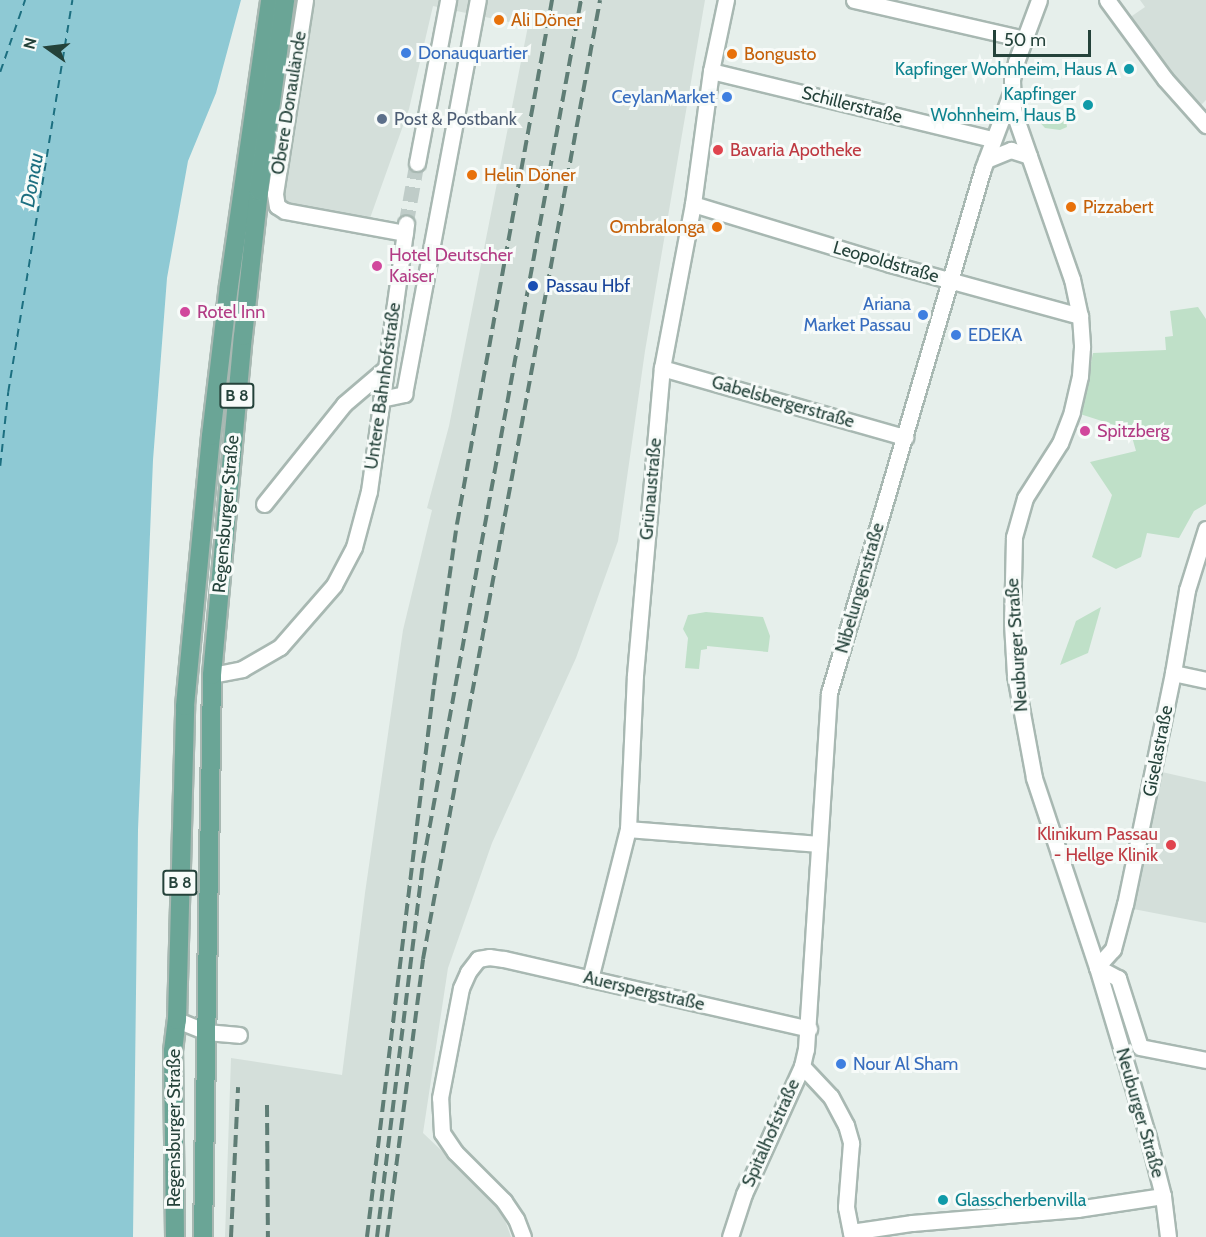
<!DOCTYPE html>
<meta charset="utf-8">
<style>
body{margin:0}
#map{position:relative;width:1206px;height:1237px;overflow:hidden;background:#e6efeb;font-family:Cabin,sans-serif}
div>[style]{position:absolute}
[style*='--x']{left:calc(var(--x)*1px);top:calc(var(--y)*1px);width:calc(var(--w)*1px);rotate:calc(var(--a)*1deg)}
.built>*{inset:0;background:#d4dfda}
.green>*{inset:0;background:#bfe0c8}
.water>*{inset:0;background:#8ec9d4}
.ferry>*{height:1.5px;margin-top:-0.75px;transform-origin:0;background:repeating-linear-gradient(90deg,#1c6f80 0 8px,transparent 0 14px)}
.minor-tunnel>*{height:15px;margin-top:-7.5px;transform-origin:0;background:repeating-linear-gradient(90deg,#bfccc8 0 15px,transparent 0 23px)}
.roads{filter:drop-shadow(2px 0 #a8b8b2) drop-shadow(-2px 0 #a8b8b2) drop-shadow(0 2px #a8b8b2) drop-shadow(0 -2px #a8b8b2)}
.minor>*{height:15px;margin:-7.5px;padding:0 7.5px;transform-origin:7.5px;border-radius:7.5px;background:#fff}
.major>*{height:18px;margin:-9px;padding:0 9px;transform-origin:9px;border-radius:9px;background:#6aa596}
.rail>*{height:4px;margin-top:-2px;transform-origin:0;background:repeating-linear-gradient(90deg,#5f7d75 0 12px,transparent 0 18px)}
.dots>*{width:16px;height:16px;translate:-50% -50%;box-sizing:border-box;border:3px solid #f7fbf9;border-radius:50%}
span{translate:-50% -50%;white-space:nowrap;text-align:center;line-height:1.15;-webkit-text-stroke:6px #f7fbf9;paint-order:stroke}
.shield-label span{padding:2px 4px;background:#f7fbf9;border:2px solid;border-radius:4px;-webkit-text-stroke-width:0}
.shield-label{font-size:16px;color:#24423a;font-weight:700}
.food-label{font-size:18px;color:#c56008}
.left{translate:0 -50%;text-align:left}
.right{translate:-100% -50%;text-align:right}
.shop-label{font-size:18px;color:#366cbe}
.culture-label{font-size:18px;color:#0d838f}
.street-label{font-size:18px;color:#24423a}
.service-label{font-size:18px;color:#4e5e75}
.health-label{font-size:18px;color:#be3a42}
.hotel-label{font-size:18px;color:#b23c85}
.transit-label{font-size:18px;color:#164399}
.water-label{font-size:20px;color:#1c6f80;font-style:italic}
.north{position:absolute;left:18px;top:18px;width:60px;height:60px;-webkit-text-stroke:4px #f7fbf9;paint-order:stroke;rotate:284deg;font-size:16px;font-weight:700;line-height:24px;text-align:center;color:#24423a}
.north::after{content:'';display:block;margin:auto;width:21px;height:27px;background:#24423a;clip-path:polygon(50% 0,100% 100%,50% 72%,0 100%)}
.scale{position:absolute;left:993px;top:30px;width:98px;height:27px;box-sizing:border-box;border:3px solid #24423a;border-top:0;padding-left:8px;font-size:18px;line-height:21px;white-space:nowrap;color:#24423a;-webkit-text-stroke:4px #f7fbf9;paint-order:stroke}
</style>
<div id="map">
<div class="built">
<div style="clip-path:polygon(307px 0,705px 0,645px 351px,618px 541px,576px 658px,492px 843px,448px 968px,423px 1133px,500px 1206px,511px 1237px,225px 1237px,231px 1058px,342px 1075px,365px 893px,403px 630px,432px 510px,427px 508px,449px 426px,528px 26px,433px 6px,409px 109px,369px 221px,279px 200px)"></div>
<div style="clip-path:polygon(1140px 0,1206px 0,1206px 100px,1200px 106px,1163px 63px,1129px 18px,1145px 7px)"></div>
<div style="clip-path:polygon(1153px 770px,1206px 782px,1206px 923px,1123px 907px)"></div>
</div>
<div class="green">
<div style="clip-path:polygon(1040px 114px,1066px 121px,1067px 127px,1060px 130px,1045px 128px,1036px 118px)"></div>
<div style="clip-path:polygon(1198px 307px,1206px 319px,1206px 504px,1194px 511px,1179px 538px,1147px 533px,1141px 557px,1116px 569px,1092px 557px,1112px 495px,1090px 462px,1136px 451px,1130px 430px,1080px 414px,1093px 353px,1166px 350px,1165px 337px,1173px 336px,1170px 311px)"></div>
<div style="clip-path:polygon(1101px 607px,1088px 653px,1060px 665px,1076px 621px)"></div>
<div style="clip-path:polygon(706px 612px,763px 617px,770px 636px,768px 652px,707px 646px,707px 649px,701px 650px,699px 669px,685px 668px,688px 638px,683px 629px,688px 615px)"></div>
</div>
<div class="water">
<div style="clip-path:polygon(0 0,241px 0,216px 93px,188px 161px,167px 278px,153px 460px,138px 830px,133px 1237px,0 1237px)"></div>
</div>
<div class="ferry">
<div style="--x:0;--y:72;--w:76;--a:-70.9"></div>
<div style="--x:0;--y:466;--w:74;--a:-83.8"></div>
<div style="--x:8;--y:392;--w:397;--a:-80.7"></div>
</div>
<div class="minor-tunnel">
<div style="--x:406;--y:224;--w:62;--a:-79.8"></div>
</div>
<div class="roads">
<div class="minor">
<div style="--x:305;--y:0;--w:196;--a:98.8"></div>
<div style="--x:275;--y:194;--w:12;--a:81"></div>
<div style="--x:277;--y:206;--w:9;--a:32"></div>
<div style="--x:285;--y:211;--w:122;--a:10.4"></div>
<div style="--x:854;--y:0;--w:174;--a:12.9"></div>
<div style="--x:1039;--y:0;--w:66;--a:110.4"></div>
<div style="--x:1016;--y:62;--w:18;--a:103"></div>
<div style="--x:1012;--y:80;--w:30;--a:88"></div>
<div style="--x:1013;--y:110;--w:179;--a:70.8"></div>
<div style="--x:1072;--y:279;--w:38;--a:78"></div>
<div style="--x:1080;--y:316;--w:31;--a:86"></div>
<div style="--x:1082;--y:347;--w:29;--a:94"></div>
<div style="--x:1080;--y:376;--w:37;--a:103"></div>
<div style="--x:1072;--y:412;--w:33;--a:111"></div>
<div style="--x:1060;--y:443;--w:65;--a:122.5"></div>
<div style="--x:1025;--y:498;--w:41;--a:105.8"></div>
<div style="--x:1014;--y:537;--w:86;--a:91.3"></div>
<div style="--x:1012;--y:623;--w:52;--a:86.7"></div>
<div style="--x:1015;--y:675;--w:105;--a:79.5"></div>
<div style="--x:1034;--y:778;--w:199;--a:71.6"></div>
<div style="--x:1097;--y:967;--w:177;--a:73.3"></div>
<div style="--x:1148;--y:1137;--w:61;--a:75.7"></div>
<div style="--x:1163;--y:1196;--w:41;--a:83"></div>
<div style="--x:1107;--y:0;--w:98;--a:53.7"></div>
<div style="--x:1165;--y:79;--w:62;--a:48.3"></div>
<div style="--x:711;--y:71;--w:289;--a:13.6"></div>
<div style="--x:986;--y:160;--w:27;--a:-22"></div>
<div style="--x:1011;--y:150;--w:19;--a:18"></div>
<div style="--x:417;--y:163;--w:166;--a:-79.2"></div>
<div style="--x:693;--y:204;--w:206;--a:16.9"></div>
<div style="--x:890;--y:264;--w:197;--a:15.3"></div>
<div style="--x:662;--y:368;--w:253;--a:15.9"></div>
<div style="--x:381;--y:399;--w:24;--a:-12"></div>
<div style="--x:404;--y:394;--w:401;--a:-79.4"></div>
<div style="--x:264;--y:504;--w:128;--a:-51.3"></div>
<div style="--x:344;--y:404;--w:52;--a:-40.4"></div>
<div style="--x:1206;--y:529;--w:64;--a:107.3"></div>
<div style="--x:1187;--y:590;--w:84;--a:99.6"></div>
<div style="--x:1173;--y:673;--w:236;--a:101.7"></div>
<div style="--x:1125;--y:904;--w:47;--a:104.9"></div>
<div style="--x:1113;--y:949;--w:24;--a:132"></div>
<div style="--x:1097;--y:967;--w:24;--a:28"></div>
<div style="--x:1118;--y:978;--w:72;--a:72.3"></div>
<div style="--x:1140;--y:1047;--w:67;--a:11.1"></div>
<div style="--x:1173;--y:673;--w:34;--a:12"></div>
<div style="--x:212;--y:675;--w:31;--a:-11"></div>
<div style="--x:242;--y:669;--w:44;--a:-30.1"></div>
<div style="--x:280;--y:647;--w:82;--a:-48.9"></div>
<div style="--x:334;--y:585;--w:43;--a:-62.2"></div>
<div style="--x:354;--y:547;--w:58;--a:-75"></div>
<div style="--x:369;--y:491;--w:270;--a:-82.1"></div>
<div style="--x:628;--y:829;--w:191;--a:4.5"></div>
<div style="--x:590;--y:979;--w:155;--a:-75.8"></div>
<div style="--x:628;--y:829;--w:154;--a:-87.4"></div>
<div style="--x:635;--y:675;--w:308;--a:-85"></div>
<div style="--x:662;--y:368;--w:167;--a:-79.3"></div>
<div style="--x:693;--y:204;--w:134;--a:-82.3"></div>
<div style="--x:711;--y:71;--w:73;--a:-78.1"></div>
<div style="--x:177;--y:1020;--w:31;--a:22"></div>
<div style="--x:206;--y:1032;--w:33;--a:5"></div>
<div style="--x:802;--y:1066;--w:42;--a:46.9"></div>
<div style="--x:831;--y:1097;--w:32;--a:62"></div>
<div style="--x:846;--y:1125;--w:19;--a:74"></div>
<div style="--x:851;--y:1143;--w:64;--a:94.5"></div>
<div style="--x:846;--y:1207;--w:31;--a:79"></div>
<div style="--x:851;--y:1232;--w:62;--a:-8.4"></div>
<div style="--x:912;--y:1223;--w:166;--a:-4.8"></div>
<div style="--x:1077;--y:1209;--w:87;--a:-8.6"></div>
<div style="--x:523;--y:1237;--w:19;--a:-111"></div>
<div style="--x:516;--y:1219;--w:22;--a:-124"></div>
<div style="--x:504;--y:1201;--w:69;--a:-135"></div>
<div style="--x:455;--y:1152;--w:23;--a:-124"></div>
<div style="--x:442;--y:1133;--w:35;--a:-93"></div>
<div style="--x:440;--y:1098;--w:112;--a:-79.2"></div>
<div style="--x:461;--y:988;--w:17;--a:-66"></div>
<div style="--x:468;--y:972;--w:16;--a:-52"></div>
<div style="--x:478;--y:959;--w:11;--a:-10"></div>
<div style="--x:489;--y:957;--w:15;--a:8"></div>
<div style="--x:504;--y:959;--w:313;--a:12.9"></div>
<div style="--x:730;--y:1237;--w:45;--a:-72"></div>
<div style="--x:744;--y:1194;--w:141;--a:-65.6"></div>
<div style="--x:802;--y:1066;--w:17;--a:-77"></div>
<div style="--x:806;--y:1049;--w:357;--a:-86.3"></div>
<div style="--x:829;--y:693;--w:547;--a:-73.65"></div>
<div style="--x:983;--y:168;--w:77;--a:-69.4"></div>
</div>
<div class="major">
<div style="--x:175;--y:1237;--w:186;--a:-90.6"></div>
<div style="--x:173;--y:1051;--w:31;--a:-83"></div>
<div style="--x:177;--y:1020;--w:314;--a:-88.5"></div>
<div style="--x:185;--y:706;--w:271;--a:-84.5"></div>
<div style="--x:211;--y:436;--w:151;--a:-83.2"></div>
<div style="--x:229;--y:286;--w:289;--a:-81.8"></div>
<div style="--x:203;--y:1237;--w:562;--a:-89.08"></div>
<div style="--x:212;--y:675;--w:340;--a:-84.8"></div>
<div style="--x:243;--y:336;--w:146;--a:-83.7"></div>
<div style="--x:259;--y:191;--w:193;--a:-82.2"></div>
</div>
</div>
<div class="rail">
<div style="--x:267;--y:1105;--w:132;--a:89.6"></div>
<div style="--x:231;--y:1237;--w:150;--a:-87.3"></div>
<div style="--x:367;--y:1237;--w:556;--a:-83.08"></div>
<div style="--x:434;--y:685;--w:163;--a:-81.9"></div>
<div style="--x:457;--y:524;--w:533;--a:-79.72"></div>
<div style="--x:377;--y:1237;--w:377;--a:-83"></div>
<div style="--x:423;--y:863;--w:877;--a:-79.63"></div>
<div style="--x:387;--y:1237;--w:280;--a:-82.6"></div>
<div style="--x:423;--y:959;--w:975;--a:-79.54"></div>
</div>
<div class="dots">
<div style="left:499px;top:20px;background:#e8710a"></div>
<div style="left:406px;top:53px;background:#3f7fe0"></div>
<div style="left:732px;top:54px;background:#e8710a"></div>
<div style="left:1129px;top:69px;background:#0f9aa8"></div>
<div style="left:727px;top:97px;background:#3f7fe0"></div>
<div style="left:1088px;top:105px;background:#0f9aa8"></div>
<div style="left:382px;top:119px;background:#5c6f8a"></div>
<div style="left:718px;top:150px;background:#e0444e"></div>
<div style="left:472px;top:175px;background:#e8710a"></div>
<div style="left:1071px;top:207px;background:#e8710a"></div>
<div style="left:717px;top:227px;background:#e8710a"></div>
<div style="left:377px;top:266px;background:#d1479c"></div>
<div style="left:533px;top:286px;background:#1a4fb4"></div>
<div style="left:185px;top:312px;background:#d1479c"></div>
<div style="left:923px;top:315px;background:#3f7fe0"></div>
<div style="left:956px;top:335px;background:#3f7fe0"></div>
<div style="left:1085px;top:431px;background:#d1479c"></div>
<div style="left:1171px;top:845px;background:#e0444e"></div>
<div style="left:841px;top:1064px;background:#3f7fe0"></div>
<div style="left:943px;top:1200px;background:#0f9aa8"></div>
</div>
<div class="shield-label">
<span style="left:237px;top:396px">B 8</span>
<span style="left:180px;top:883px">B 8</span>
</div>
<div class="food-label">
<span class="left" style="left:511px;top:20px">Ali Döner</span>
<span class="left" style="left:744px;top:54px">Bongusto</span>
<span class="left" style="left:484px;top:175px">Helin Döner</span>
<span class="left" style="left:1083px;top:207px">Pizzabert</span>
<span class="right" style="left:705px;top:227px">Ombralonga</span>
</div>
<div class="shop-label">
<span class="left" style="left:418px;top:53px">Donauquartier</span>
<span class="right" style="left:715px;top:97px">CeylanMarket</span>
<span class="right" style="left:911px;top:315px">Ariana<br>Market Passau</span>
<span class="left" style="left:968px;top:335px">EDEKA</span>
<span class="left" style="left:853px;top:1064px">Nour Al Sham</span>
</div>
<div class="culture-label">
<span class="right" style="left:1117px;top:69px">Kapfinger Wohnheim, Haus A</span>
<span class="right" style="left:1076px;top:105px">Kapfinger<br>Wohnheim, Haus B</span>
<span class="left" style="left:955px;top:1200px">Glasscherbenvilla</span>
</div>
<div class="street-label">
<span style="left:289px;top:103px;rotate:-81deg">Obere Donaulände</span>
<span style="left:852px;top:105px;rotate:14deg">Schillerstraße</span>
<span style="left:886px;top:262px;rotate:16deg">Leopoldstraße</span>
<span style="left:383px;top:386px;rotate:-82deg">Untere Bahnhofstraße</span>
<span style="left:783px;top:402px;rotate:16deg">Gabelsbergerstraße</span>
<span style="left:651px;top:489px;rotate:-85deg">Grünaustraße</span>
<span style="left:226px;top:514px;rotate:-85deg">Regensburger Straße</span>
<span style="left:860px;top:588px;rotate:-74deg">Nibelungenstraße</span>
<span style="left:1017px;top:645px;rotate:-94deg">Neuburger Straße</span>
<span style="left:1158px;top:751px;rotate:-79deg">Giselastraße</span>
<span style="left:644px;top:991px;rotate:13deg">Auerspergstraße</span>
<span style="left:1140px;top:1113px;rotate:74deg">Neuburger Straße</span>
<span style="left:174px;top:1128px;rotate:-90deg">Regensburger Straße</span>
<span style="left:771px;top:1133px;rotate:-66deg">Spitalhofstraße</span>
</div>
<div class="service-label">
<span class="left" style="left:394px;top:119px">Post &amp; Postbank</span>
</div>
<div class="health-label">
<span class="left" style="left:730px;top:150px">Bavaria Apotheke</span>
<span class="right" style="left:1158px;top:845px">Klinikum Passau<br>- Hellge Klinik</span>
</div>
<div class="hotel-label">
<span class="left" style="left:389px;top:266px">Hotel Deutscher<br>Kaiser</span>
<span class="left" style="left:197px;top:312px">Rotel Inn</span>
<span class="left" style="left:1097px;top:431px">Spitzberg</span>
</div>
<div class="transit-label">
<span class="left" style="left:546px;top:286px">Passau Hbf</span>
</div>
<div class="water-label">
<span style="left:32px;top:180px;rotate:-80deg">Donau</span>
</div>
<div class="north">N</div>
<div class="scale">50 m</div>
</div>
